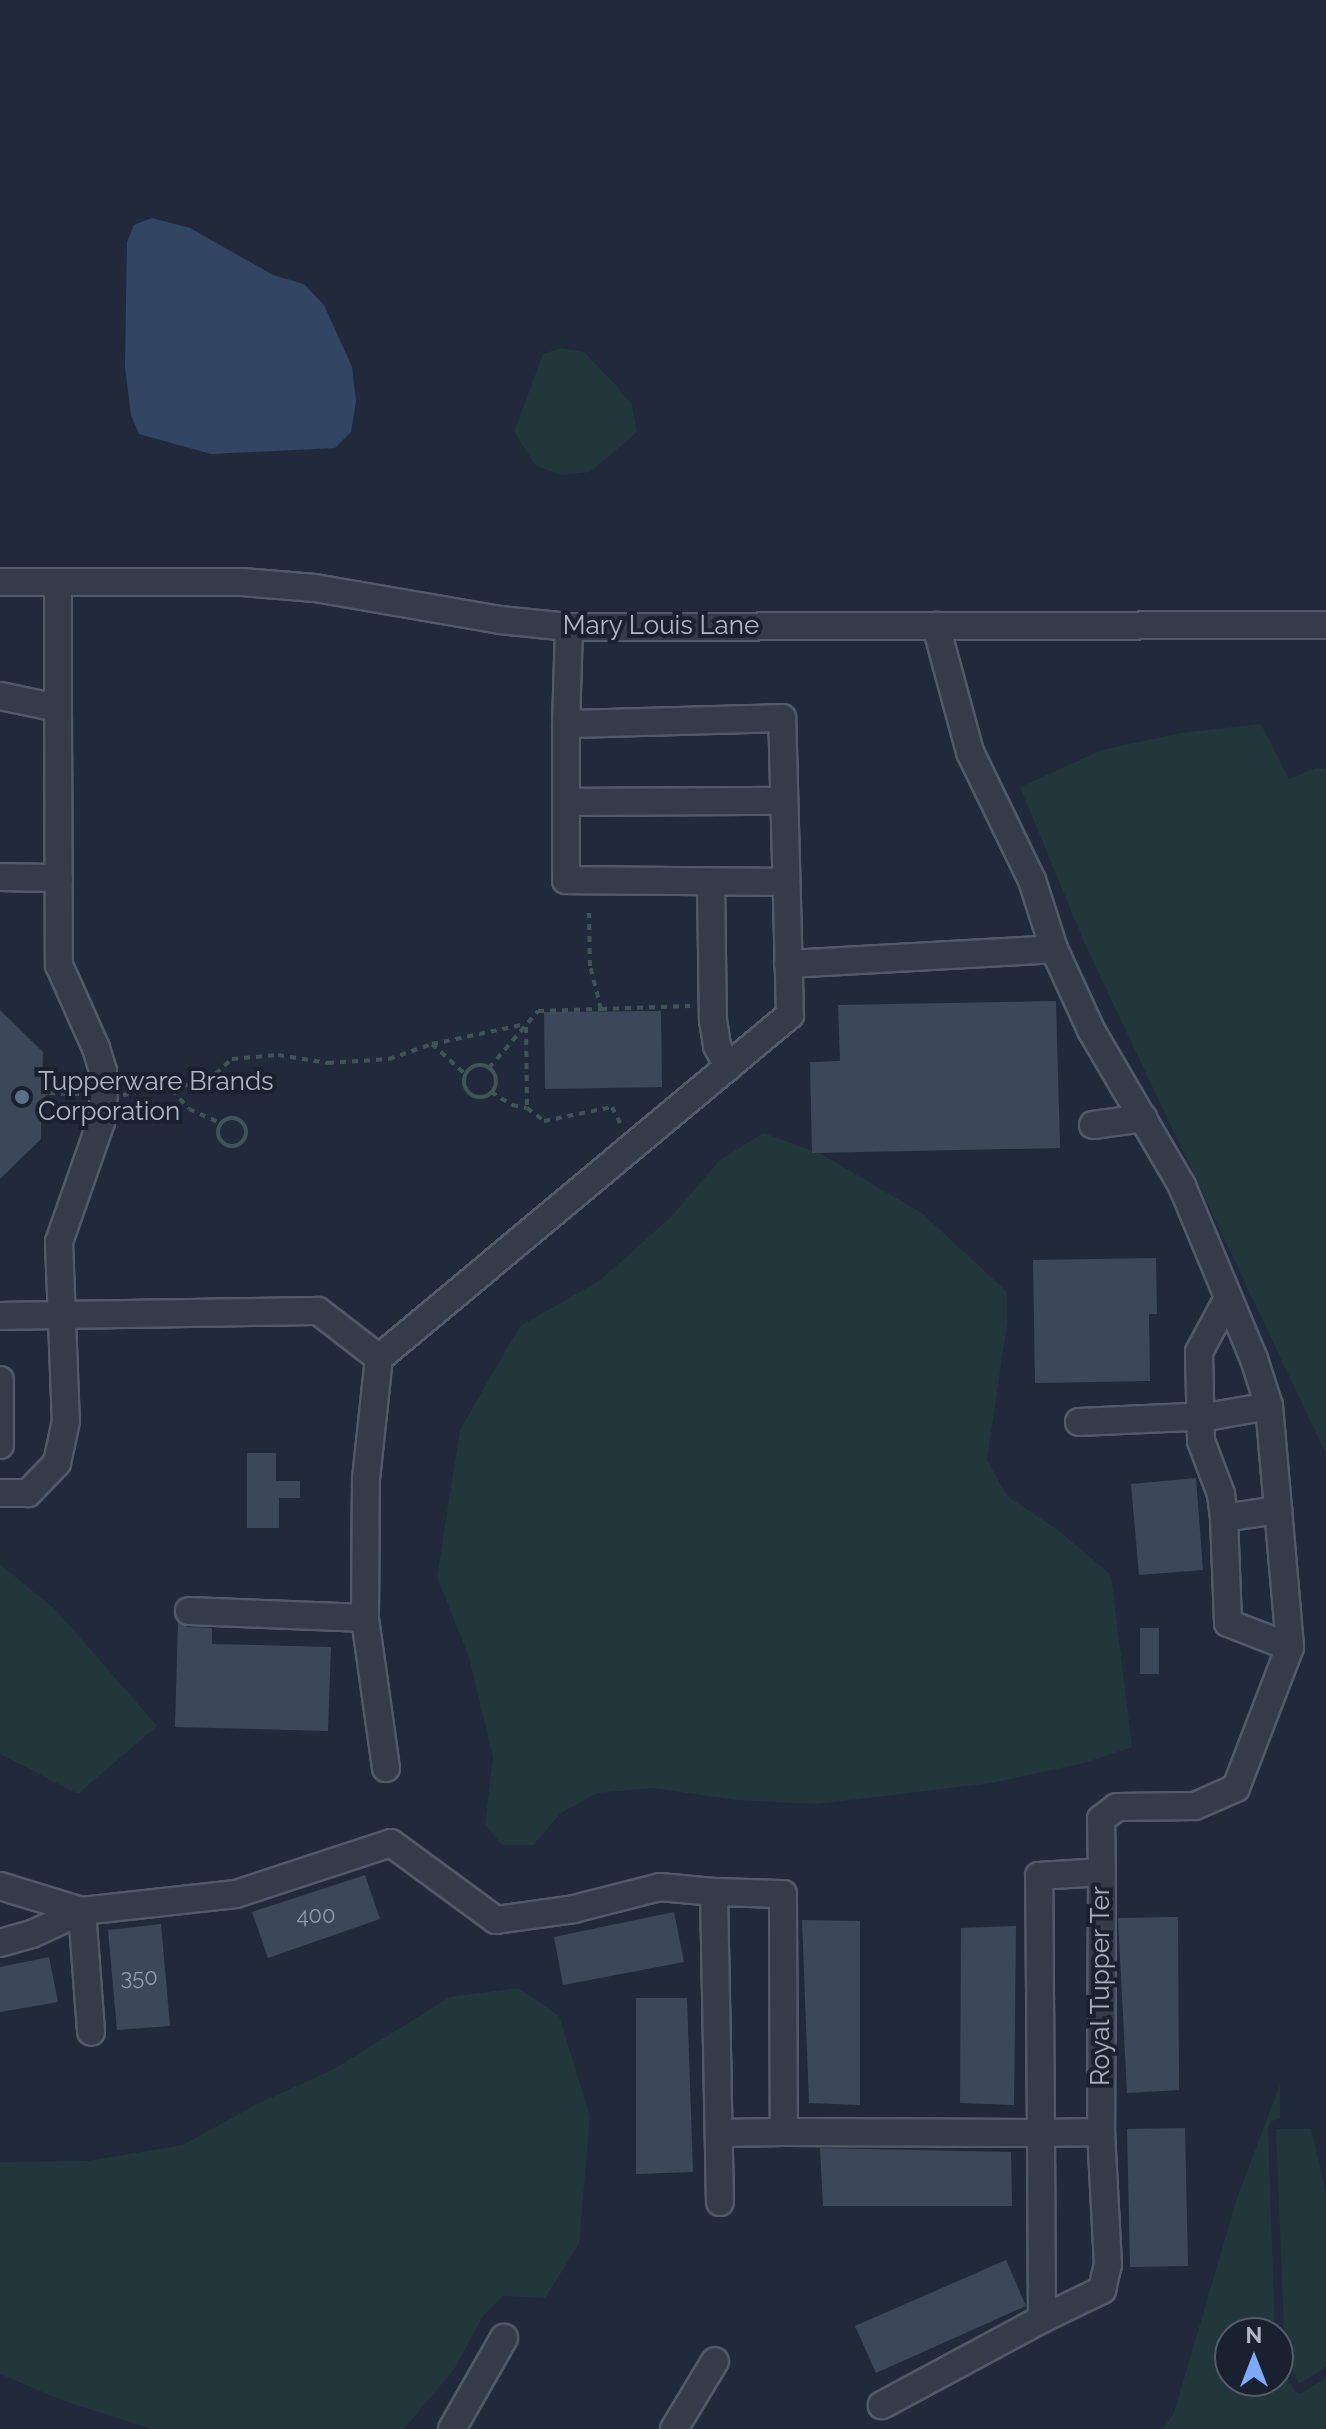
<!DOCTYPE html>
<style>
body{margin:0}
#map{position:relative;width:1326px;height:2429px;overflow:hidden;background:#202a3a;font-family:Raleway,sans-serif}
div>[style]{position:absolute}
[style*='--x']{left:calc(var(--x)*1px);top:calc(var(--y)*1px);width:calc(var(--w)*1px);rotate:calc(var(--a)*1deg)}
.green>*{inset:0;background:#22373b}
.water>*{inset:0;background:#324562}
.building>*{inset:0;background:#3c4859}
.path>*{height:4px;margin-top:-2px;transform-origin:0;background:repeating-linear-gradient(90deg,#405458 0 6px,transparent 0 12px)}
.path>.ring{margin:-2px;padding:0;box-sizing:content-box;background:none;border:4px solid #405458;border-radius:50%}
.roads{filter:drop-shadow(2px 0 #515a68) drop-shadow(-2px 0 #515a68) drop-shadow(0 2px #515a68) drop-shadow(0 -2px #515a68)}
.minor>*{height:26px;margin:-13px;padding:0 13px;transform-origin:13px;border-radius:13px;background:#343c4a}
.dots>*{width:22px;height:22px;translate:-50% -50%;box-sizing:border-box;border:4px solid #19212e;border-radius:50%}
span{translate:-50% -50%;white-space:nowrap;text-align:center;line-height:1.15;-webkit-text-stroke:8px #19212e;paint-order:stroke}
.number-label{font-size:22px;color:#929bab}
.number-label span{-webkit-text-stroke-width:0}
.street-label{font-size:26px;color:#aeb7c6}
.poi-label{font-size:26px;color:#aeb7c6}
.left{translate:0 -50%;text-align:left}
.north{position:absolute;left:1214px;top:2317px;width:80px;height:80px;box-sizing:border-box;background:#19212e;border:2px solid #555d6b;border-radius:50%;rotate:0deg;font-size:22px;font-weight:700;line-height:32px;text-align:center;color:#aeb7c6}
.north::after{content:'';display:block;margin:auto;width:28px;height:36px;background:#7eaafc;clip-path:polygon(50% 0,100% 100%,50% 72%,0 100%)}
</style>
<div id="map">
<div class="green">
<div style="clip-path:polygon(561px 348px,584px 352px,614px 383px,632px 405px,637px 432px,590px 472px,561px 475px,536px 466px,514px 432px,543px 354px)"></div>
<div style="clip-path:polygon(1261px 724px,1289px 779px,1316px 768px,1326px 769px,1326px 1454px,1085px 944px,1020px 787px,1102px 750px,1181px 733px)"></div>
<div style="clip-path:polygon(763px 1133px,819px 1153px,922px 1213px,1007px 1292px,1007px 1324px,987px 1460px,1007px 1496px,1059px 1531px,1111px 1575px,1132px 1747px,1084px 1763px,992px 1783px,817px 1804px,737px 1800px,653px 1788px,597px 1793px,561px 1813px,533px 1845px,502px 1845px,485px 1825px,493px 1757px,469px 1657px,437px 1577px,460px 1430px,520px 1326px,599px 1281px,671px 1217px,719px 1161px)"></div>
<div style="clip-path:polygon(0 1564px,57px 1611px,157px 1726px,78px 1794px,0 1754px)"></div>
<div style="clip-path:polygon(518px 1988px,559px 2016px,590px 2116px,579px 2244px,545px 2298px,503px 2296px,483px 2316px,455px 2368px,404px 2429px,152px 2429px,64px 2401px,0 2374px,0 2162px,87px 2161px,183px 2145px,255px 2105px,334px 2069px,450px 1997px)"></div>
<div style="clip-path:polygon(1280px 2085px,1280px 2119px,1271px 2121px,1268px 2129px,1275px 2333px,1230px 2333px,1230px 2381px,1278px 2381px,1278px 2361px,1295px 2392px,1301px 2393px,1326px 2378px,1326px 2429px,1163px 2429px,1174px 2413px,1237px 2198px)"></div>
<div style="clip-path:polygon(1276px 2129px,1311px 2129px,1326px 2192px,1326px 2367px,1299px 2384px,1285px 2356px)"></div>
</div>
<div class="water">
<div style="clip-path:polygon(152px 218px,190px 228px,273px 275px,304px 284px,324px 305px,352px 367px,356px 401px,351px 432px,335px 448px,211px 454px,139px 434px,131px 415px,125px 367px,127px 242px,134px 225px)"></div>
</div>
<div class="building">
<div style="clip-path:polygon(1056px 1001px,1060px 1148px,812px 1153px,810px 1062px,840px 1061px,838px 1005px)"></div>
<div style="clip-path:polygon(0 1010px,43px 1052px,42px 1087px,49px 1093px,41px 1101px,41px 1139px,0 1179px)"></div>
<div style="clip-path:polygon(661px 1011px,662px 1087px,545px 1089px,544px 1012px)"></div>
<div style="clip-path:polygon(1156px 1258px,1157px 1314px,1149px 1314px,1150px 1381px,1035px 1383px,1033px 1260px)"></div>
<div style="clip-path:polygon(247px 1453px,276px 1453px,276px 1481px,300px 1481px,300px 1498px,279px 1498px,279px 1528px,247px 1528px)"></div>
<div style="clip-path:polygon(1196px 1478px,1203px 1570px,1139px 1575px,1131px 1484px)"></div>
<div style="clip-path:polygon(178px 1622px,188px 1627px,212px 1628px,212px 1644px,331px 1647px,328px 1731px,175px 1727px)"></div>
<div style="clip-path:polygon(1140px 1628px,1159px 1628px,1159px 1674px,1140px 1674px)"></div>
<div style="clip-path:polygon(365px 1875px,380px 1919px,268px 1958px,252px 1912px)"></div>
<div style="clip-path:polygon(674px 1912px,684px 1962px,563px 1985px,554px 1937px)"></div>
<div style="clip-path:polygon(1178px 1917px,1179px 2090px,1127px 2093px,1118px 1918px)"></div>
<div style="clip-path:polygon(802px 1920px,860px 1921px,860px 2105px,809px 2103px)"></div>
<div style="clip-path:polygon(161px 1924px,170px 2026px,117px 2030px,108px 1930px)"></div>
<div style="clip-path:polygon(1016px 1926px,1014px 2105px,960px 2103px,961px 1928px)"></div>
<div style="clip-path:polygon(49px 1957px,58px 2002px,0 2012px,0 1967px)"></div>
<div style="clip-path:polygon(636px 1998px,687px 1998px,693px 2172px,636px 2174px)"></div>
<div style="clip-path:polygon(1185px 2128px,1188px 2266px,1130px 2267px,1127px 2129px)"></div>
<div style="clip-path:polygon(820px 2148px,1011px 2152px,1012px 2206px,823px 2206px)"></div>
<div style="clip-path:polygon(1006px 2260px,1026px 2306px,876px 2373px,855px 2326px)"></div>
</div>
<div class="path">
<div style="--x:601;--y:1009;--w:89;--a:-1.9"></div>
<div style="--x:526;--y:1027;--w:81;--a:89.3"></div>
<div style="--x:432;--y:1044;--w:45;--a:42.3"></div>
<div class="ring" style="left:464px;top:1065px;width:28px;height:28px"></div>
<div style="--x:489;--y:1068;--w:75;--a:-49.3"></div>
<div style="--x:538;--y:1011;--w:63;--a:-1.8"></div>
<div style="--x:601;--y:1009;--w:44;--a:-104.3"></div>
<div style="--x:590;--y:966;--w:53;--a:-91.1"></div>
<div style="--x:172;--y:1090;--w:25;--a:48"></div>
<div style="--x:189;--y:1109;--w:34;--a:24"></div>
<div style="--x:491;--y:1092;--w:25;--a:32"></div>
<div style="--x:512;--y:1105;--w:15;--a:11"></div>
<div style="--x:527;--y:1108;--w:21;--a:37"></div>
<div style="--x:544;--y:1121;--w:69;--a:-11.6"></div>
<div style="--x:612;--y:1107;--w:22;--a:63"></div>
<div style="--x:49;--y:1093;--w:33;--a:2"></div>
<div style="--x:123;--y:1095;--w:85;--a:-8.8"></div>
<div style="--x:207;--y:1082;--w:34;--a:-43"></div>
<div style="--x:232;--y:1059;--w:46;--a:-5"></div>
<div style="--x:278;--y:1055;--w:51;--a:9.1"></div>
<div style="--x:328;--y:1063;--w:61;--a:-3.8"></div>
<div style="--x:389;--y:1059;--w:46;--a:-19.2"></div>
<div style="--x:432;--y:1044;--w:96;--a:-12"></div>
<div class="ring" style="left:218px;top:1118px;width:24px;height:24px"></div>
</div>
<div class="roads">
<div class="minor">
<div style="--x:0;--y:582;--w:242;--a:0"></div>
<div style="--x:242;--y:582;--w:73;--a:4.7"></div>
<div style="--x:315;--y:588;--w:188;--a:9.8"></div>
<div style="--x:500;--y:620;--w:69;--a:5.8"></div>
<div style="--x:569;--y:627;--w:757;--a:-0.15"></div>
<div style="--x:58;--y:582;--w:126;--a:90"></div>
<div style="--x:936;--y:626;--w:131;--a:74.9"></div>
<div style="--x:970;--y:752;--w:142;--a:64.2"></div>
<div style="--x:1032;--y:880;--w:72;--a:72.3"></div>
<div style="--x:1054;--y:949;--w:89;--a:65.4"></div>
<div style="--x:1091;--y:1030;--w:181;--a:59.7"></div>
<div style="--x:1182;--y:1186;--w:187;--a:67.4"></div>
<div style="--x:1254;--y:1359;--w:49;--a:72.3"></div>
<div style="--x:1269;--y:1406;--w:242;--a:85"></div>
<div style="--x:1290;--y:1647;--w:151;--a:111"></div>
<div style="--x:1236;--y:1788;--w:45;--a:156.3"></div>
<div style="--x:1195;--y:1806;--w:78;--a:179.3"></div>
<div style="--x:1117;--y:1807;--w:20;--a:143"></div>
<div style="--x:1101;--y:1819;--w:53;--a:88.9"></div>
<div style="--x:0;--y:696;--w:59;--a:11.7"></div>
<div style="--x:58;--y:708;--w:257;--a:89.8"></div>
<div style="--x:59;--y:965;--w:91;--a:66"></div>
<div style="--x:96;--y:1048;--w:24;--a:73"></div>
<div style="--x:103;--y:1071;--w:23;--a:88"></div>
<div style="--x:104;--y:1094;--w:28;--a:96"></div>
<div style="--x:101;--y:1122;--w:127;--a:109.3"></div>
<div style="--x:59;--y:1242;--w:179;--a:87.8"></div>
<div style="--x:66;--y:1421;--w:43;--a:102.1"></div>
<div style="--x:57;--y:1463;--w:42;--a:134"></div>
<div style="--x:28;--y:1493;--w:28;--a:180"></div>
<div style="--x:566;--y:724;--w:156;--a:90"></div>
<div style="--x:566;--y:880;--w:220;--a:0.5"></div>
<div style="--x:566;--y:802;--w:218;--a:-0.3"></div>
<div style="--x:0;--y:877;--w:59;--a:1"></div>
<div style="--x:711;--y:882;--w:138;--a:89.2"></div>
<div style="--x:713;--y:1020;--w:26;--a:81"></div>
<div style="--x:717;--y:1046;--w:24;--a:62"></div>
<div style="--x:788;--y:964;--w:266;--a:-3.2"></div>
<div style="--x:1093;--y:1125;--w:51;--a:-7.8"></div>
<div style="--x:1227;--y:1300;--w:59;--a:118.3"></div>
<div style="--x:1199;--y:1352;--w:89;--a:88.7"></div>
<div style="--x:1201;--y:1441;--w:57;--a:69.3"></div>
<div style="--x:1221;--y:1494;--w:24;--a:83"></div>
<div style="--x:1224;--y:1518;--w:55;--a:-8.4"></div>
<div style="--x:0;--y:1316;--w:318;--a:-0.9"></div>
<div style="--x:318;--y:1311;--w:77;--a:37.6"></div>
<div style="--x:0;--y:1380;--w:65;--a:90"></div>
<div style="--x:1079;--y:1422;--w:133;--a:-2.6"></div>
<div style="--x:1212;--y:1416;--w:58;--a:-10"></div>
<div style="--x:1224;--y:1518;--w:105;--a:87.8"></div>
<div style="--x:1228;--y:1623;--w:66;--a:21.2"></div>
<div style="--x:189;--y:1611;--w:176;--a:2.3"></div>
<div style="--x:386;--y:1768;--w:151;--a:-98"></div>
<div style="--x:365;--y:1618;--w:139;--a:-89.6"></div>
<div style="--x:366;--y:1479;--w:122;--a:-83.9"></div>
<div style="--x:379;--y:1358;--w:535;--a:-39.85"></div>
<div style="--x:790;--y:1015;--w:297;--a:-91.5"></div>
<div style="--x:782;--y:718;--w:216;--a:178.4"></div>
<div style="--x:566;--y:724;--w:97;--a:-88.2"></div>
<div style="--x:0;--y:1886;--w:86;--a:17"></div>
<div style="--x:82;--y:1911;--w:121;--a:85.7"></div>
<div style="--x:714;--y:1892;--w:69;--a:1.7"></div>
<div style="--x:783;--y:1894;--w:238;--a:89.8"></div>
<div style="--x:784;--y:2132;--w:64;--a:179.1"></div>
<div style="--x:0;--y:1943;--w:33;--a:-16"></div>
<div style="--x:32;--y:1934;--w:55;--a:-24.7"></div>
<div style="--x:82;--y:1911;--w:155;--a:-6.3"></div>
<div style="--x:236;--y:1894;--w:163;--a:-18.2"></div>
<div style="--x:391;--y:1843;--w:130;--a:36.3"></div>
<div style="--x:496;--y:1920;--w:79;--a:-8"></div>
<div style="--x:574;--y:1909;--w:89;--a:-14.3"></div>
<div style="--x:660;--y:1887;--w:54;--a:5.3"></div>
<div style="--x:714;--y:1892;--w:310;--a:88.9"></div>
<div style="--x:784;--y:2132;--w:257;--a:0.2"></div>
<div style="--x:1041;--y:2133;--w:186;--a:89.7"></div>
<div style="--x:1042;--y:2319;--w:182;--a:151.7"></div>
<div style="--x:1042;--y:2319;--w:67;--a:-25.8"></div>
<div style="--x:1102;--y:2290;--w:26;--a:-77"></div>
<div style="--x:1108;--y:2265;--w:133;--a:-93"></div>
<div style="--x:1101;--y:2132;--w:60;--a:179"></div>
<div style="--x:1041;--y:2133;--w:257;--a:-90.4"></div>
<div style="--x:1039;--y:1876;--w:63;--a:-3.6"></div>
<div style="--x:1102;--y:1872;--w:260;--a:90.2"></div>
<div style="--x:452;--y:2429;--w:105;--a:-60.3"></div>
<div style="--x:674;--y:2429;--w:79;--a:-58.9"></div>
</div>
</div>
<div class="dots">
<div style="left:22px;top:1097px;background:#5c6f8a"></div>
</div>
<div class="number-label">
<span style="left:316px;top:1916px">400</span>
<span style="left:139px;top:1978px">350</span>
</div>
<div class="street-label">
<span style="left:661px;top:626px">Mary Louis Lane</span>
<span style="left:1101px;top:1986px;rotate:-90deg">Royal Tupper Ter</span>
</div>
<div class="poi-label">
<span class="left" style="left:38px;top:1097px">Tupperware Brands<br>Corporation</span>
</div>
<div class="north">N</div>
</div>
